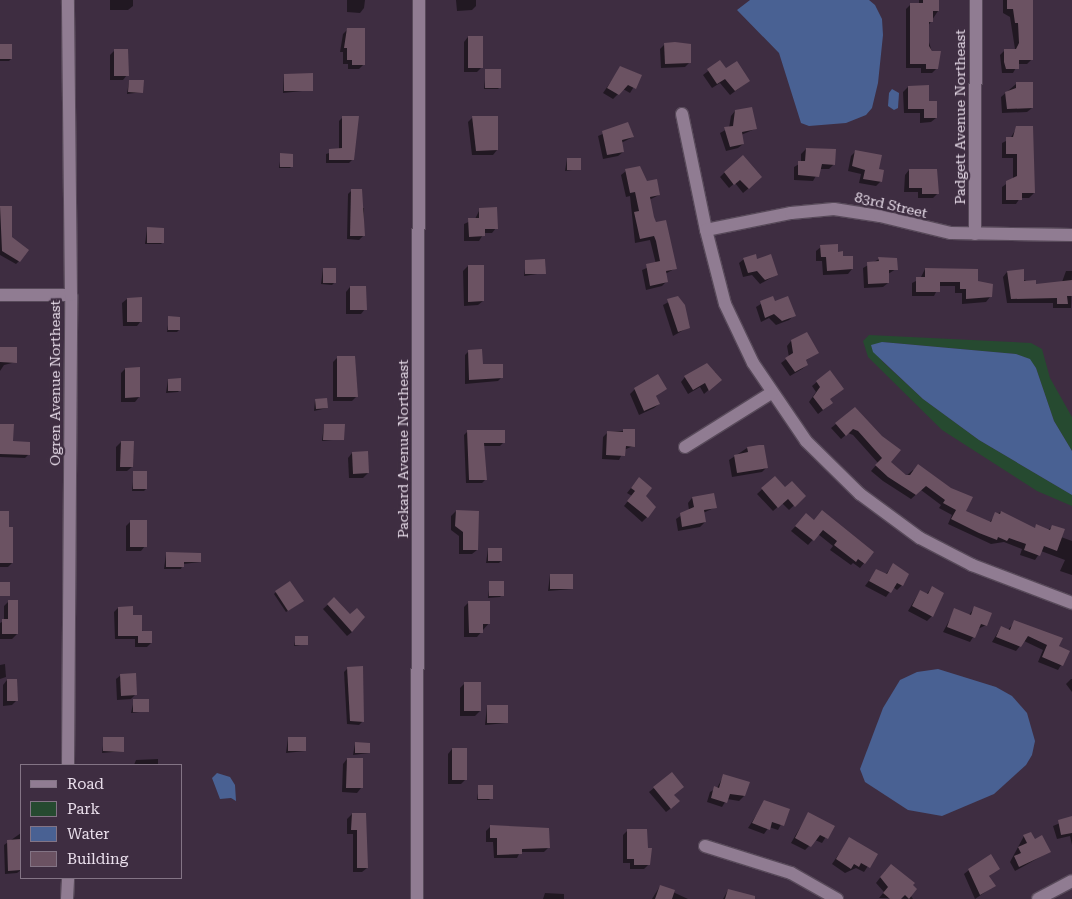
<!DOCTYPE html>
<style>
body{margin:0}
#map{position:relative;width:1072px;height:899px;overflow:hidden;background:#3e2d41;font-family:"Roboto Serif",serif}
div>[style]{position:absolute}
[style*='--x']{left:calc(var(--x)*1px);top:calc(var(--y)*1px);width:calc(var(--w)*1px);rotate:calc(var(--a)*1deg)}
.green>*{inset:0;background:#264a30}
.water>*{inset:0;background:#496193}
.shadow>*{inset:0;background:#0007}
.building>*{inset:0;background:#6b5262}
.roads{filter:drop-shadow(1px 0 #584a5a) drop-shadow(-1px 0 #584a5a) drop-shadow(0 1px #584a5a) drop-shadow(0 -1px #584a5a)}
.minor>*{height:12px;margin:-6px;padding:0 6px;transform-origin:6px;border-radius:6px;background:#907c92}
span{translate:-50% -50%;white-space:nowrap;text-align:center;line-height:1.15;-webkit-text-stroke:4.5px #3e2d41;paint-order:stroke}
.street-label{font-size:14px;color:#eadfec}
.legend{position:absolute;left:20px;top:764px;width:162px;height:115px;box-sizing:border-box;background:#3e2d41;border:1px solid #837485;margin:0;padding:6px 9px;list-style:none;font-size:15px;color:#eadfec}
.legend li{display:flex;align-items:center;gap:10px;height:25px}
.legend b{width:25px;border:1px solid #837485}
</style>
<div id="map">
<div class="green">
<div style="clip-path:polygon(869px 335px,1031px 343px,1042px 349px,1050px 378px,1072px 417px,1072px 451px,1054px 421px,1036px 368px,1029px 359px,1016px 354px,882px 342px,882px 361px,923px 399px,979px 440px,1072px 495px,1072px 506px,1037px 491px,942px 430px,868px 357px,863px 341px)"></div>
</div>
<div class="water">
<div style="clip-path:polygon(750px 0,869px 0,875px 5px,882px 19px,883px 35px,878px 83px,872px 108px,866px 115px,846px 123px,809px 126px,801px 123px,779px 53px,737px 10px)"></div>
<div style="clip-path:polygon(892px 89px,899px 93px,898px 108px,894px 110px,888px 106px,889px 93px)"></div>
<div style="clip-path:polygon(882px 342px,1016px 354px,1030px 359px,1036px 368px,1054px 421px,1072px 451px,1072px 495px,979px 440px,923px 399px,873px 352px,871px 345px)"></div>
<div style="clip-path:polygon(938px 669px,996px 687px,1012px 696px,1027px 713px,1035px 741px,1032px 755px,1026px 765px,994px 794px,942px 816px,908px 810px,865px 782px,860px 769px,883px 708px,900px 680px,917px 672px)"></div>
<div style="clip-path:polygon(217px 773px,230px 777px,235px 785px,236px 801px,231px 798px,220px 799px,212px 778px)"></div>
</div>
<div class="shadow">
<div style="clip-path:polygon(110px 0,133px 0,133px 6px,128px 10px,110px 10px)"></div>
<div style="clip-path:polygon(347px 0,365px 0,364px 8px,360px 13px,347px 12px)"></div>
<div style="clip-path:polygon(456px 0,476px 0,476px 6px,472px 10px,457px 11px)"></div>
<div style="clip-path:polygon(919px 0,938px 0,938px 11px,928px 26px,928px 39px,937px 68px,932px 73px,921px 73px,921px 68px,906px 68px,906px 9px,911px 4px,919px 4px)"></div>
<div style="clip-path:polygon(1003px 0,1032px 0,1032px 59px,1027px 64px,1018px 64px,1013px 73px,1002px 73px,1000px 55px,1005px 50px,1015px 49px,1010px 17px,1003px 13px)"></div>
<div style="clip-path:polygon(348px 29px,364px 64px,359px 69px,348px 69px,348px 64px,343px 64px,343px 52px,340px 52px,343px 34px)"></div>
<div style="clip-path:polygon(468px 37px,482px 67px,477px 72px,464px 72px,464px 42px)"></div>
<div style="clip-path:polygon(665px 44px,690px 62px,685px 67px,661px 68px,660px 49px)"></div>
<div style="clip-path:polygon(0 45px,11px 59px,9px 61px,0 61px)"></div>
<div style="clip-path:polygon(115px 50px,127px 75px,123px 80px,110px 80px,110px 55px)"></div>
<div style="clip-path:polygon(720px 62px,726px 70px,749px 81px,730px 95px,720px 83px,712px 88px,703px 75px)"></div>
<div style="clip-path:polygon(621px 67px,641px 75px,630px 93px,623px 89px,613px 99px,603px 93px)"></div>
<div style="clip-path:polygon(486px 70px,500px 87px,498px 89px,484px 89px)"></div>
<div style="clip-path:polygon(284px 75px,312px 90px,283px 93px)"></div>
<div style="clip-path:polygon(129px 81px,142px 92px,127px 94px)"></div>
<div style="clip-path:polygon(1016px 84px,1032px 108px,1027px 112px,1002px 113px,1001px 97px)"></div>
<div style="clip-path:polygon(908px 87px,928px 102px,936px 118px,931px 122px,920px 123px,920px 113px,904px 113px,903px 92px)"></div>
<div style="clip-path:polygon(735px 111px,755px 129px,741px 135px,743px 144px,738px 148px,726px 151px,720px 133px,729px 128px,731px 116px)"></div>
<div style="clip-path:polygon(343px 117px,353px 159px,349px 163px,326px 163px,326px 154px,339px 150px,339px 121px)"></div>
<div style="clip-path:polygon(473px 117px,497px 150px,493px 155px,472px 155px,468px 122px)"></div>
<div style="clip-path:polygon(628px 123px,633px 137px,621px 143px,623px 152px,618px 156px,603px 159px,598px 136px)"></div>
<div style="clip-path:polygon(1017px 127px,1034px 193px,1029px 198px,1020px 198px,1016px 204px,1002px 204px,1002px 187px,1013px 179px,1013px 158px,1002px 158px,1002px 143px,1010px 139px)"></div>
<div style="clip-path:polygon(806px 149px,834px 164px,829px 169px,820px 169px,813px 181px,794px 180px,794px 167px,801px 163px,801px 154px)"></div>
<div style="clip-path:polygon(855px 152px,878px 170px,881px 181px,876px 186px,859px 183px,861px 174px,848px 171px,851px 156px)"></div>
<div style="clip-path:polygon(281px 155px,292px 166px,290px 168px,279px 168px)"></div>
<div style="clip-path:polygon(567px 159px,580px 169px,565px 171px)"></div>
<div style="clip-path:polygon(909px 170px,938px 193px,933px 198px,918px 198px,918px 192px,904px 192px,905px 175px)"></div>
<div style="clip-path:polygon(626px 171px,659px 195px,649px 200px,653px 218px,676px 268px,665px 274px,666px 282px,662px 286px,646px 290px,642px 270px,656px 264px,650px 240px,635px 243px,630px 196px,626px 197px,621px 175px)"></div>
<div style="clip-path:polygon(725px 172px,756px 182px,743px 193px,735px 183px,729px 188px,720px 177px)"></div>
<div style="clip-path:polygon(352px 190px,361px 208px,364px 208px,364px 235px,359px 240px,347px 239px,348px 194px)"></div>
<div style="clip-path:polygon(0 208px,11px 208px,11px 238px,19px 261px,16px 264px,0 255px)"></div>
<div style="clip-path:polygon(480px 209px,496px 228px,492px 233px,484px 233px,479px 241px,464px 241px,464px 224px,475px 219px)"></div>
<div style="clip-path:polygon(147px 229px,163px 242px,161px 244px,145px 244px)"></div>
<div style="clip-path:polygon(821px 247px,842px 257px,852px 269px,848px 274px,823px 275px,822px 261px,816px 261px,816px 251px)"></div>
<div style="clip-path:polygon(744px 259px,776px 275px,760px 284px,752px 275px,743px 277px,739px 263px)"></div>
<div style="clip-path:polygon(879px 259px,896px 269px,888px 274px,888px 283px,883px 287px,864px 288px,863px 268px)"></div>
<div style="clip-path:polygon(526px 261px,544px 273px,524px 276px)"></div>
<div style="clip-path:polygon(468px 266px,483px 301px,478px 305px,464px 306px,463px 271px)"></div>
<div style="clip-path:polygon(323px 269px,334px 283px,332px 285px,321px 284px)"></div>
<div style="clip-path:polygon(925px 269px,976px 282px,990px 297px,986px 302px,962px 304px,962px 293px,955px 293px,955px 286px,939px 286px,934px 296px,912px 296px,912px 283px,920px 279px)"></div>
<div style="clip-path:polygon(1066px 271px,1072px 271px,1071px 308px,1053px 308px,1053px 303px,1007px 303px,1003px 277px,1007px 272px,1035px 285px,1062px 282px)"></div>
<div style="clip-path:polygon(350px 287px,365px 309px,361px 314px,346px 314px,346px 292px)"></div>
<div style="clip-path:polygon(678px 297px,689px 327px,673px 336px,663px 305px)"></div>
<div style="clip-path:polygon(772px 297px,774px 303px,794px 315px,789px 320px,776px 325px,769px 318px,761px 322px,756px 307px)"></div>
<div style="clip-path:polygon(127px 299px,141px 321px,137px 326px,123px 326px,122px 303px)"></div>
<div style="clip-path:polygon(169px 318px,179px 330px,177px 332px,167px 332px)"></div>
<div style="clip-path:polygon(791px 341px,817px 353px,805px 361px,807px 365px,802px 369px,790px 376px,781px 363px,789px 357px,787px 346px)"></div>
<div style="clip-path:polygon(0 348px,16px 362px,4px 365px,0 371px)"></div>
<div style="clip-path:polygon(469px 351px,481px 365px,502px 377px,498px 381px,465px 384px,465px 355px)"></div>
<div style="clip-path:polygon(338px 357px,357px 396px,352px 401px,333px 401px,333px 362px)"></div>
<div style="clip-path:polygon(125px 369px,139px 397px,135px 402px,121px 402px,121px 373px)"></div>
<div style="clip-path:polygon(715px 372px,720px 380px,704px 394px,700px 387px,688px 394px,681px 382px,685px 377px)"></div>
<div style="clip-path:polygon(829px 372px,829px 399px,827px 407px,818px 414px,809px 402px,816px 392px,812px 386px)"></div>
<div style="clip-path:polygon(168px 380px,180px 390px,178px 392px,166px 393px)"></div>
<div style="clip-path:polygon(635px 389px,665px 389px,655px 397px,659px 404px,654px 408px,639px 415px,630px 394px)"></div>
<div style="clip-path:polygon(315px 401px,327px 408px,314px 411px)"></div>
<div style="clip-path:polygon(855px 409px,889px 462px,906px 476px,913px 470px,964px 511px,989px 523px,996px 514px,1001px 512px,1034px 529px,1037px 526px,1048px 530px,1053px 526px,1061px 537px,1072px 541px,1072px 575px,1060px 571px,1065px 560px,1041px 551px,1035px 560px,1020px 555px,1022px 549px,1004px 542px,991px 544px,948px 524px,952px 515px,939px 508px,941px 505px,921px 490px,911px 499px,883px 481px,871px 471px,878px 463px,853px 435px,848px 433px,841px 439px,831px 428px)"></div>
<div style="clip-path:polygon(0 425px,12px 443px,29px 454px,25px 458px,0 457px)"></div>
<div style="clip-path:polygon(324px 425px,343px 439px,322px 441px)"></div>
<div style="clip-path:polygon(634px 430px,633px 446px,624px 450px,619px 460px,602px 459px,603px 437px,608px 432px)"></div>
<div style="clip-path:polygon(468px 431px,504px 442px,500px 446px,483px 446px,485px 480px,482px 483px,466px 483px,464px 435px)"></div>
<div style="clip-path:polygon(121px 442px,132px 467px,127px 471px,116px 471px,116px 447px)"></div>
<div style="clip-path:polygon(747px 448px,767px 467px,762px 472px,732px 477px,729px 460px)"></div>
<div style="clip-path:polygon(352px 453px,368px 473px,363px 478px,349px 478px,348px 458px)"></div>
<div style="clip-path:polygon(134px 473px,146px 489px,144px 491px,132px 491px)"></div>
<div style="clip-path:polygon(775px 477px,785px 489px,804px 496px,789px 510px,782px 503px,773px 511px,757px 494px)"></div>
<div style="clip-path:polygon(635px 483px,644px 496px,647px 517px,642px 522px,624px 506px,632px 496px,627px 493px)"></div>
<div style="clip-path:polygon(692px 498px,716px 507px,703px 513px,705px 522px,700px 527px,678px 531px,676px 519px,689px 510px,688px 503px)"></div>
<div style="clip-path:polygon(456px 511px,477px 550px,472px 554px,459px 554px,459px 536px,451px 530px,451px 516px)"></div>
<div style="clip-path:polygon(0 512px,8px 528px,12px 563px,8px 567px,0 567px)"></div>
<div style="clip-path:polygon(806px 515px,864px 563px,860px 568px,853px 563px,851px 565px,830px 550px,833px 546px,818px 534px,808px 545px,791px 531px)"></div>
<div style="clip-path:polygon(131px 521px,145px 546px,141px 551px,126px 551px,126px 526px)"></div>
<div style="clip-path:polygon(488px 549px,501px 561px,499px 563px,486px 563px)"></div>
<div style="clip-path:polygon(166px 554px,200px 562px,183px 564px,181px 569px,164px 569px)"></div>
<div style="clip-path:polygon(893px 565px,902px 585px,897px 590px,893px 587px,886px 597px,865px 586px,876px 571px,886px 574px)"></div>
<div style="clip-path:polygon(550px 575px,572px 589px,548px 591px)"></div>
<div style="clip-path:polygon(490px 582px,502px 595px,500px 597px,488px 598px)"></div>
<div style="clip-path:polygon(932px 587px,932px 616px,927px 621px,908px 611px,920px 591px,926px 595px)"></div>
<div style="clip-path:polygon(276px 592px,300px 603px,286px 612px,274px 594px)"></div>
<div style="clip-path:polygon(334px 599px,352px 632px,347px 636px,323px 609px)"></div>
<div style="clip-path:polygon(9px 601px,17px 634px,12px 639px,0 639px,0 623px,4px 621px,4px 606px)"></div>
<div style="clip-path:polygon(469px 602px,489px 623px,477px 637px,464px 637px,464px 607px)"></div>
<div style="clip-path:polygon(975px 607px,986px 625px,978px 629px,970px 642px,943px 632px,955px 610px,969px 615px)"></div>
<div style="clip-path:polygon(118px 608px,132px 616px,151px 643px,147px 647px,135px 647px,135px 639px,115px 639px,114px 612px)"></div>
<div style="clip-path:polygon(1015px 622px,1069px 652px,1058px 670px,1038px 662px,1043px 650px,1024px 641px,1016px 651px,992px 642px,1001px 627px,1008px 630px)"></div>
<div style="clip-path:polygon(296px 637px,307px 644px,294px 646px)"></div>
<div style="clip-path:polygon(5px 664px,6px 677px,0 679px,0 665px)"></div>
<div style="clip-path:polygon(348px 668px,363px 721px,359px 725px,347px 724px,344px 672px)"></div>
<div style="clip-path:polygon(121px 675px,135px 695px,131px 699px,117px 700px,116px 679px)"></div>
<div style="clip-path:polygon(1071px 679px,1072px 679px,1072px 692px,1066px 684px)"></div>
<div style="clip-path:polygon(7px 680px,16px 701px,12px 705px,3px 706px,3px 685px)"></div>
<div style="clip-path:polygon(465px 683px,480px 711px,475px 716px,460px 716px,460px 688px)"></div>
<div style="clip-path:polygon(134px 700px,148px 711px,131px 713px)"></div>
<div style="clip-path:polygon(487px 706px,506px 723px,485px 725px)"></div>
<div style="clip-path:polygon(104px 738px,123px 751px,102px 753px)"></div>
<div style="clip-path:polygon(288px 738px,305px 751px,286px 753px)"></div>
<div style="clip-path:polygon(355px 744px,369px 753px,353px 755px)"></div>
<div style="clip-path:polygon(452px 749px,466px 779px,461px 784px,448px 784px,448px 754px)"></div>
<div style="clip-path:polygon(158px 759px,158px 765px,134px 765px,136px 760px)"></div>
<div style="clip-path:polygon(347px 759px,361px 788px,357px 793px,342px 792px,343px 764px)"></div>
<div style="clip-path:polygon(724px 775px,744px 796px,739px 801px,727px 799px,722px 807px,707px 802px,710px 792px,717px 788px)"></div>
<div style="clip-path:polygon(479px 786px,491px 798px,489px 800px,477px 800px)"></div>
<div style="clip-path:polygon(654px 788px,673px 795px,674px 806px,666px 812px,649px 792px)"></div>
<div style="clip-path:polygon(765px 802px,789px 810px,778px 830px,769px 827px,764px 834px,748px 828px)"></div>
<div style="clip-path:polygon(352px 814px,365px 814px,367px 868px,362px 872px,353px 872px,353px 834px,347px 834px,347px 819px)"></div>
<div style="clip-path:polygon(808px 814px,833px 826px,822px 843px,815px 840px,805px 850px,791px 843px)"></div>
<div style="clip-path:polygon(1072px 818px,1072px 845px,1070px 836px,1057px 839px,1053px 826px)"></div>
<div style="clip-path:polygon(490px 827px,548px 848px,544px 852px,520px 852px,517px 858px,494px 858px,493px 842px,486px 842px,486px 831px)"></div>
<div style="clip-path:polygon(628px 830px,649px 864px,644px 869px,630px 869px,630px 863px,623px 863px,623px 835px)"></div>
<div style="clip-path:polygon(21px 833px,21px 870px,17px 873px,5px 874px,4px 845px)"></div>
<div style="clip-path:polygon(1024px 836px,1049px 852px,1015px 871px,1010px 862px)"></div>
<div style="clip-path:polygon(849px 839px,876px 854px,864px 872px,856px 868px,845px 873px,832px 864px)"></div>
<div style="clip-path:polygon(999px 868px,988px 877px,994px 886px,975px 899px,964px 874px,969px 870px)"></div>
<div style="clip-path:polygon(886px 870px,910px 895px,913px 899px,879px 898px,884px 892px,876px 883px)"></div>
<div style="clip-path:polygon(660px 886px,688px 899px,652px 899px)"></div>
<div style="clip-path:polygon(728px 890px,743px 899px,723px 899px)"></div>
<div style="clip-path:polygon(545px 893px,564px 894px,564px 899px,543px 899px)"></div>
</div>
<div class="building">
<div style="clip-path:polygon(923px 0,939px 0,939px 11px,933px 11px,933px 22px,929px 22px,929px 46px,932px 51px,941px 51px,938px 69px,926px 69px,926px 64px,910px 64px,910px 3px,923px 3px)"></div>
<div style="clip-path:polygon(1007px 0,1033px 0,1033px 60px,1019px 60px,1019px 69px,1006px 69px,1004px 62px,1004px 49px,1016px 49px,1019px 43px,1018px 23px,1015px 23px,1013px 9px,1007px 9px)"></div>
<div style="clip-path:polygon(347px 28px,365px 28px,365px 65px,352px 65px,352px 60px,347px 60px,347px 48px,344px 48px)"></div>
<div style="clip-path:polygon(468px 36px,483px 36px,483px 68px,468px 68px)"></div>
<div style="clip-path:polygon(675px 42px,691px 44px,691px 63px,665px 64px,664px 43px)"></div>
<div style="clip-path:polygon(0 44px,12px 44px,12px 59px,0 59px)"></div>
<div style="clip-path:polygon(114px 49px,128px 49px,129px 76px,114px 76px)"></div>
<div style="clip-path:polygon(720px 60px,726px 68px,737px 61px,750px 81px,735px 91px,725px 79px,717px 84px,707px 69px)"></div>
<div style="clip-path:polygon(620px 66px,642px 75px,636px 89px,628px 85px,619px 95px,607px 88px)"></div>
<div style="clip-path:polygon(485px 69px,501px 69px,501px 88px,485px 88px)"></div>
<div style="clip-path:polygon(313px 73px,313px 91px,284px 91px,284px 74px)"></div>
<div style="clip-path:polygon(129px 80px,144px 80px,143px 93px,128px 92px)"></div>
<div style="clip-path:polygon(1016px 82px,1033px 82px,1033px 108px,1007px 109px,1005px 92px,1016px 88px)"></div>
<div style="clip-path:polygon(929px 85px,929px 101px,937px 101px,937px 118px,924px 118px,924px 109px,908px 109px,908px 86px)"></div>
<div style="clip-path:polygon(752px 107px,757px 129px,742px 132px,744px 144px,730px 147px,724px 127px,733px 126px,735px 110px)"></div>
<div style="clip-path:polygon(342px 116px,359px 116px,354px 160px,329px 160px,329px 149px,342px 148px)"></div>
<div style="clip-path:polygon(472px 116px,498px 116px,498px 150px,476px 151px)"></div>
<div style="clip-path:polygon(628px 122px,634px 137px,622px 140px,624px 152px,607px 155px,602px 131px)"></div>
<div style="clip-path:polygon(1016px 126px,1033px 126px,1035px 193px,1022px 193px,1022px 200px,1006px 200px,1006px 181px,1017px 176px,1017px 154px,1006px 154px,1006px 137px,1013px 137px)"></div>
<div style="clip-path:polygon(806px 148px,836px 149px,835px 165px,822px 164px,819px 177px,798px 175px,798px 161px,805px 161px)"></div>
<div style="clip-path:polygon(855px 150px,882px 155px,879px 169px,884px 170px,882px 182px,863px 179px,865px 170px,852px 166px)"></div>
<div style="clip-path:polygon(280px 153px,293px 154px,293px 167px,280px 167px)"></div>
<div style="clip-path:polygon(743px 155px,762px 177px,749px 189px,740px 180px,734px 185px,724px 172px)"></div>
<div style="clip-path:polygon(567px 158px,581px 158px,581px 170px,567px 170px)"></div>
<div style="clip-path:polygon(640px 166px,647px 181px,657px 179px,660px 195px,650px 197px,654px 217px,656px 222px,666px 220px,677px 269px,666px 271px,668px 282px,650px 286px,646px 264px,660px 261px,656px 241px,654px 236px,640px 239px,634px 212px,639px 211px,635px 192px,630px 193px,625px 169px)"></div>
<div style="clip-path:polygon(909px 169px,937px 169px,939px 194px,922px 194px,922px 188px,909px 188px)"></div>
<div style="clip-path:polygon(351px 189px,362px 189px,365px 236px,350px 236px)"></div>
<div style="clip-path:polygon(0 206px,12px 206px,12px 237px,29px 250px,20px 262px,2px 251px)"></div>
<div style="clip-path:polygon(497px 207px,498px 229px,485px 229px,485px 236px,469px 237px,468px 218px,479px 218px,479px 208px)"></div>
<div style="clip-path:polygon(147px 227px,164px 228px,164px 243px,147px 243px)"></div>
<div style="clip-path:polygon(838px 244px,838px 252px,843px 251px,843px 256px,853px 256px,853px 269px,827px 271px,826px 257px,821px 257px,820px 245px)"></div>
<div style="clip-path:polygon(756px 254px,757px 259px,771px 254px,778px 275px,765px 280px,757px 271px,748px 273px,743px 258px)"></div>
<div style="clip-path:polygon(878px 257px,897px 258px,898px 270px,889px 270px,889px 283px,868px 284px,867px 262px,879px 261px)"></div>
<div style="clip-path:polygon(545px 259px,546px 274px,525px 274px,525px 260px)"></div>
<div style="clip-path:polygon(468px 265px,484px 265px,484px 301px,468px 302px)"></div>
<div style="clip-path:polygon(323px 268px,336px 268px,336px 283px,323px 283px)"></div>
<div style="clip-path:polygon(925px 268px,978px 269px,978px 281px,993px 284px,992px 297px,966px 299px,966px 289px,960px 289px,960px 282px,940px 282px,940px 292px,916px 292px,916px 277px,925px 277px)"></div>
<div style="clip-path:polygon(1024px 269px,1024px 281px,1036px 280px,1036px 284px,1072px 280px,1072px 296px,1067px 296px,1068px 304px,1057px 304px,1057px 298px,1011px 299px,1007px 271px)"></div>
<div style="clip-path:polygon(350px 286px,366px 286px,367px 310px,350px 310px)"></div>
<div style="clip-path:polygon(678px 296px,685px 305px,690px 328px,678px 332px,667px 299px)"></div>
<div style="clip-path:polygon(773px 296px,775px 301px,788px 296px,796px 316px,782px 321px,774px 314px,765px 318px,760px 301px)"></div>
<div style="clip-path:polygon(142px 297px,142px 322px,127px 322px,127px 298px)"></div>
<div style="clip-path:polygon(168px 316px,180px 317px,180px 330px,168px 330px)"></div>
<div style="clip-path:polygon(807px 332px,819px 353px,806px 360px,808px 365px,795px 372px,785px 358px,793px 353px,791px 340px)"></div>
<div style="clip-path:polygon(0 347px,17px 347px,17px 363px,0 362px)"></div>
<div style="clip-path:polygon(482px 349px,483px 364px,503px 364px,503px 378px,469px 380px,468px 350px)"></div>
<div style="clip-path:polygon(337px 356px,355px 356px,358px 397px,337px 397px)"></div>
<div style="clip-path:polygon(707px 363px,722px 380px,709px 391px,705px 383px,693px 390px,684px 376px)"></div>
<div style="clip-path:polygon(140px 367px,140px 397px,125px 398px,125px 368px)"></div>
<div style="clip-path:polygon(830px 370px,844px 389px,830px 399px,833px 403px,823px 410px,813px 397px,820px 387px,816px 381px)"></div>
<div style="clip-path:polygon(658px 374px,667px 389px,656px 396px,660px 404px,644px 411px,634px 388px)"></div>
<div style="clip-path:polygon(181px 378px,181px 391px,168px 391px,168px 379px)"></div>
<div style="clip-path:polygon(327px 398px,328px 408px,316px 409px,315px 399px)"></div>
<div style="clip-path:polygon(855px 407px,882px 436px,901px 450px,891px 462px,906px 475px,910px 475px,918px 464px,951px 488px,973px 497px,966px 511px,991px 522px,995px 512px,1000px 514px,1001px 511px,1035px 528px,1036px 524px,1050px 530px,1052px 525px,1065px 529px,1057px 551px,1044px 546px,1040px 556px,1024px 550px,1026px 544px,1009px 538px,1007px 541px,998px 537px,997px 540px,979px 533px,951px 519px,956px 510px,943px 503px,945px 500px,926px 486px,916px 495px,888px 477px,875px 465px,882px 458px,858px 431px,853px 429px,846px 436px,835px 423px)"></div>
<div style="clip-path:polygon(0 424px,14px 424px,13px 441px,30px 442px,30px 455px,0 454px)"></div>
<div style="clip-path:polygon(324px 424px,345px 424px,344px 440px,323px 440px)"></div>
<div style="clip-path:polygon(623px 429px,635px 429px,635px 447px,626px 446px,625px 456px,606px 455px,607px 431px,623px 432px)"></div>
<div style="clip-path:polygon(467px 430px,505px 430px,505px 443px,484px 443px,487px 480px,469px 480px)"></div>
<div style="clip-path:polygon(121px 441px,134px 441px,133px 467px,120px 467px)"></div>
<div style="clip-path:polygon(759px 445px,764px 445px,768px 468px,737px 473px,734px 455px,748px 452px,747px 447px)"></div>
<div style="clip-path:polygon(368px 451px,369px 473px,353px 474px,352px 452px)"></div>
<div style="clip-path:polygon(133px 471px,147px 471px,147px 489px,133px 489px)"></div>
<div style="clip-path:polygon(775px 476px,785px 487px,792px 481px,806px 496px,795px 507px,788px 499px,778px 508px,761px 488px)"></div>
<div style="clip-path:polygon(639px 477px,652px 488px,646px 496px,656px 507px,648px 518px,627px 501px,635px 491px,631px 488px)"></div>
<div style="clip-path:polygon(714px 493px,717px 508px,704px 510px,706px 522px,682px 527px,680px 513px,694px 507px,692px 497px)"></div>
<div style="clip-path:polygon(456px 510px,479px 511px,478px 550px,463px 550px,463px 532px,455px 526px)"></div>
<div style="clip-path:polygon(822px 510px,874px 552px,865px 564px,858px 559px,856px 562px,834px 545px,837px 541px,823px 530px,814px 541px,795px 526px,806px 513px,814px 520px)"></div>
<div style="clip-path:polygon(0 511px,9px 511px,9px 527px,13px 527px,13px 563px,0 563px)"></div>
<div style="clip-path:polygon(130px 520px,147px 520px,147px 547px,130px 547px)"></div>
<div style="clip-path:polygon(488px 548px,502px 548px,502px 561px,488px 561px)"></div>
<div style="clip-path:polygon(166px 552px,201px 553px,201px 562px,184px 562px,184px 567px,166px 567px)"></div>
<div style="clip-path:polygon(893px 563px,909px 574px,903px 586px,897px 583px,891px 593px,869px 581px,876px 569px,887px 574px)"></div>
<div style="clip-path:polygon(550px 574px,573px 574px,573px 589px,550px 589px)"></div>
<div style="clip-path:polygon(290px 581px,304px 601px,288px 611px,275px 591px)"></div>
<div style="clip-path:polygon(489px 581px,504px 581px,504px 596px,489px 596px)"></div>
<div style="clip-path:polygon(0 582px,10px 582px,10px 596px,0 596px)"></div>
<div style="clip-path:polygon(932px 586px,944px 593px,933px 617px,912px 606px,920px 590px,928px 594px)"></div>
<div style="clip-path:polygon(334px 597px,350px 614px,357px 608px,365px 617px,352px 632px,327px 604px)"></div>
<div style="clip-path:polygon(8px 600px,18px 600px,18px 634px,2px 634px,2px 619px,8px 619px)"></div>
<div style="clip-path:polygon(468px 601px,490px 601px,490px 624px,483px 624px,483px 633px,469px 633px)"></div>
<div style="clip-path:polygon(133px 606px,133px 615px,142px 615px,142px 631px,152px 631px,152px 643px,138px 643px,138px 636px,118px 636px,118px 607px)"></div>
<div style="clip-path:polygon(974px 606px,992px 613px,987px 626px,981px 624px,975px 638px,947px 627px,954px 608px,971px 615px)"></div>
<div style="clip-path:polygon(1014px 620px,1063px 638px,1059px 646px,1070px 651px,1063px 666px,1042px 657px,1047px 645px,1028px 636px,1021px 647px,996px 637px,1001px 626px,1010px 630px)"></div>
<div style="clip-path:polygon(295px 636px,308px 636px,308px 645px,295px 645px)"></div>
<div style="clip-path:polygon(363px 666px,364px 722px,350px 721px,347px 667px)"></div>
<div style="clip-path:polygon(136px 673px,137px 695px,121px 696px,120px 674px)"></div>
<div style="clip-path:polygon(7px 679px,17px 679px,18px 701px,7px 701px)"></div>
<div style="clip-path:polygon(464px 682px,481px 682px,481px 711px,464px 711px)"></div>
<div style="clip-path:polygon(133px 699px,149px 699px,149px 712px,133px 712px)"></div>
<div style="clip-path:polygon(487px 705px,508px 705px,508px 723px,487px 723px)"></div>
<div style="clip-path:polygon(103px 737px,124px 737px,124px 752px,103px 751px)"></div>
<div style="clip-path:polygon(288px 737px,306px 737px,306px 751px,288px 751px)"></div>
<div style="clip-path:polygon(355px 742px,370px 743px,370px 753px,355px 753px)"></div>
<div style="clip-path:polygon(452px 748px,467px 748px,467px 780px,452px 780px)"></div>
<div style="clip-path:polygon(347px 758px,363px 758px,363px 788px,346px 788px)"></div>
<div style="clip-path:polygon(672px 772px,684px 787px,674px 795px,680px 801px,671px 809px,653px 787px)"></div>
<div style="clip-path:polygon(723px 774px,750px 782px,745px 796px,730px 794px,727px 803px,711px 798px,714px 786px,719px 788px)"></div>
<div style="clip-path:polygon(478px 785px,493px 785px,493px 799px,478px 799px)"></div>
<div style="clip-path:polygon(764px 800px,790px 809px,784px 826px,772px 822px,770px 830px,752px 823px)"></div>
<div style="clip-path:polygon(808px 812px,835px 826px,828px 839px,820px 835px,811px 847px,795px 838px)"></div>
<div style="clip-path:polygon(352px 813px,366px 813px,368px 868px,357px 868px,357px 830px,351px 830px)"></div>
<div style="clip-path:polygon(1072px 816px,1072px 833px,1061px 835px,1058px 820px)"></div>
<div style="clip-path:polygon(490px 825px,549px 828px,550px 848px,522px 849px,522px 854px,497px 855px,497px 838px,490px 838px)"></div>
<div style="clip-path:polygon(627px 829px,647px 829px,648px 848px,652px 848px,650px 865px,634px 865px,634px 859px,627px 859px)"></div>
<div style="clip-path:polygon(1031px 832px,1035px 839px,1042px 835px,1051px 852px,1019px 867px,1014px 856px,1021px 853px,1018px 847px,1027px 843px,1023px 835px)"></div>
<div style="clip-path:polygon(849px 837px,878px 854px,870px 868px,861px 863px,859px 867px,854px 864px,851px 869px,836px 859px)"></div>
<div style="clip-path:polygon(21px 839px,21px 870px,8px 871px,7px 840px)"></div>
<div style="clip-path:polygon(991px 854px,1000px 869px,989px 876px,996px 886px,980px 895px,968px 869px)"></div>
<div style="clip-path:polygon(891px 864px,915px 883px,913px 885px,917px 889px,909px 899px,905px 895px,901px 899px,890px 899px,883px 893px,888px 887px,880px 877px)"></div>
<div style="clip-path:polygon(660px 885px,675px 890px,672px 899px,655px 899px)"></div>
<div style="clip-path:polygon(728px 889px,755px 896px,755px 899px,725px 899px)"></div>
</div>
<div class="roads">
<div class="minor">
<div style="--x:682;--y:114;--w:118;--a:78.3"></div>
<div style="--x:706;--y:230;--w:76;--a:75.6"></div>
<div style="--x:725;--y:304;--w:65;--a:64.6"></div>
<div style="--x:753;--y:363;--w:94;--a:55.8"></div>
<div style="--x:806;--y:441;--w:76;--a:44.5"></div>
<div style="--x:860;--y:494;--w:74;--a:36.3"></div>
<div style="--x:920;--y:538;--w:59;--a:27.4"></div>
<div style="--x:972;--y:565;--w:107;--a:20.8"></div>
<div style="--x:706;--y:230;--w:87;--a:-11.3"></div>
<div style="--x:791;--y:213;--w:43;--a:-5.3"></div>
<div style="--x:834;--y:209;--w:47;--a:8.7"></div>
<div style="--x:880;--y:216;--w:73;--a:13.5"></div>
<div style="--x:951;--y:233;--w:121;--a:0.9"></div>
<div style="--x:975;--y:234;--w:234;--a:-89.8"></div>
<div style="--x:0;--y:295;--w:71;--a:0"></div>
<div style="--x:685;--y:447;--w:102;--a:-32.1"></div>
<div style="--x:68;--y:765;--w:470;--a:-89.6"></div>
<div style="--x:71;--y:295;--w:295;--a:-90.6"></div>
<div style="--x:705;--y:846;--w:90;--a:17.4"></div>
<div style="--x:791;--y:873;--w:53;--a:29.5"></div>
<div style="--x:67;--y:899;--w:21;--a:-87"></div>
<div style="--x:417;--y:899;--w:899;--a:-89.87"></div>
<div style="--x:1038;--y:899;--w:38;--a:-28"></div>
</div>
</div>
<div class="street-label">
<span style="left:960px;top:117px;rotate:-90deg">Padgett Avenue Northeast</span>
<span style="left:891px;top:205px;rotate:13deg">83rd Street</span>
<span style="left:55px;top:383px;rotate:-90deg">Ogren Avenue Northeast</span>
<span style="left:403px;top:449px;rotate:-90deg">Packard Avenue Northeast</span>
</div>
<ul class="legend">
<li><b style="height:6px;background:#907c92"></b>Road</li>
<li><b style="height:14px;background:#264a30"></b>Park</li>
<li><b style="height:14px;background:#496193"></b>Water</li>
<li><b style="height:14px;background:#6b5262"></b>Building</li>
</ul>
</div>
